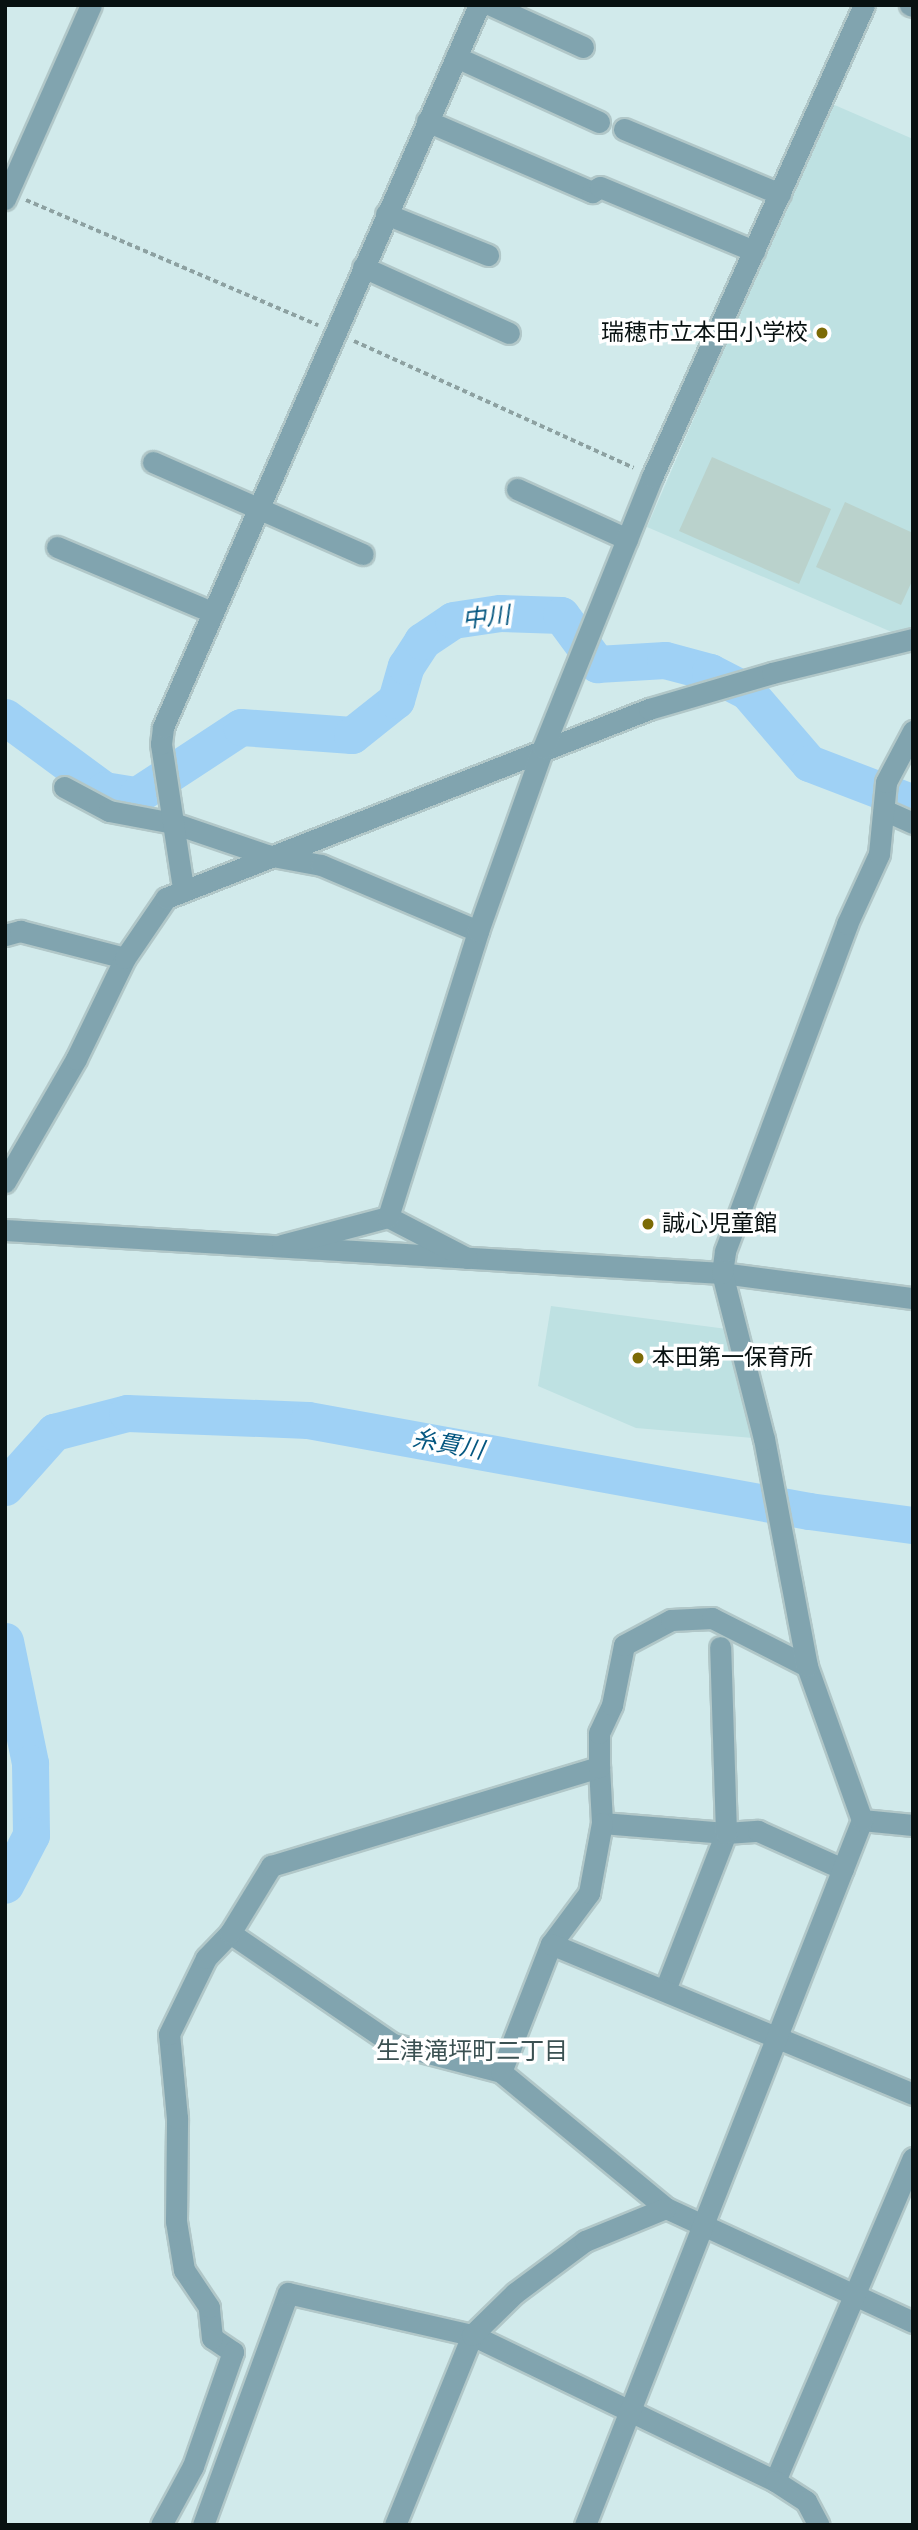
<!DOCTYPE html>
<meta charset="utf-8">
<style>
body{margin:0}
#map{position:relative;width:918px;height:2530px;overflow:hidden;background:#d1eaeb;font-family:"Sofia Sans Condensed","Noto Sans JP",sans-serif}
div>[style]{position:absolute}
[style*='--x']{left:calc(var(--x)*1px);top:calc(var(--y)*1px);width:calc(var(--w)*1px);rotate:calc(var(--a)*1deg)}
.built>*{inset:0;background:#bee1e2}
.river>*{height:37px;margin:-18.5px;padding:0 18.5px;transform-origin:18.5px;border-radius:18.5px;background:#9fd1f5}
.building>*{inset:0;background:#bad2cc}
.path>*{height:3.5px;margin-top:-1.75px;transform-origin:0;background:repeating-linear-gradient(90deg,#8da1a1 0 5px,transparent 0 8.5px)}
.roads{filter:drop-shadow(2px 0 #b1c7c8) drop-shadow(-2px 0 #b1c7c8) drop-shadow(0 2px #b1c7c8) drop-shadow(0 -2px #b1c7c8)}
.minor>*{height:21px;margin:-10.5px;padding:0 10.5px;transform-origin:10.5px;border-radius:10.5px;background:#81a4af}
.tertiary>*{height:21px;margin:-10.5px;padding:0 10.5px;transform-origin:10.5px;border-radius:10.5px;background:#81a4af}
.dots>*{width:19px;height:19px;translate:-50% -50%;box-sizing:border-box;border:4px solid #fff;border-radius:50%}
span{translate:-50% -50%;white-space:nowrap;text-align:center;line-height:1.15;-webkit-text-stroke:7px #fff;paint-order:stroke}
.poi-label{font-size:23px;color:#081111}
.right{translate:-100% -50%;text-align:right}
.left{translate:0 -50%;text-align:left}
.water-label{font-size:24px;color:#055780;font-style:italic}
.neighbourhood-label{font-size:24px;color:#3b5152}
.frame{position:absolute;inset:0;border:7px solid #081111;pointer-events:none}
</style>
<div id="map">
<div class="built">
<div style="clip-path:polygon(830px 103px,913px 139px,913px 630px,894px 633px,647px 527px)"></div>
<div style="clip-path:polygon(551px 1306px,727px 1329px,753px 1438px,636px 1428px,538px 1386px)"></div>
</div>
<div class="river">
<div style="--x:5;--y:717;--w:123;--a:36.4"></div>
<div style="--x:104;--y:790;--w:33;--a:9"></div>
<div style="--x:137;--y:795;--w:124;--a:-33.2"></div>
<div style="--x:241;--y:727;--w:111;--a:4.1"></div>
<div style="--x:352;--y:735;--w:56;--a:-38.5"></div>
<div style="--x:396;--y:700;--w:35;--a:-74"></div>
<div style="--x:406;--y:666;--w:30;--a:-57"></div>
<div style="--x:422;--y:641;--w:37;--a:-34"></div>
<div style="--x:453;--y:620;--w:48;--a:-8.5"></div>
<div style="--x:500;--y:613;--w:61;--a:1.9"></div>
<div style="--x:561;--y:615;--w:61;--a:53.7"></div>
<div style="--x:597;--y:664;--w:68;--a:-3.4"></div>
<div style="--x:665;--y:660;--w:47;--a:14.9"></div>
<div style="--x:710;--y:672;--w:42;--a:27.2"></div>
<div style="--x:747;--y:691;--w:95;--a:49.3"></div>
<div style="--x:809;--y:763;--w:111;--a:21"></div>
<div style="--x:5;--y:1487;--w:74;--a:-48.3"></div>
<div style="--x:54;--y:1432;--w:75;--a:-14.6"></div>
<div style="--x:127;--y:1413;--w:181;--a:2.2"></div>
<div style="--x:308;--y:1420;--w:509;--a:10.29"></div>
<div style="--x:809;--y:1511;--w:105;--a:7.7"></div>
<div style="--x:5;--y:1641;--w:125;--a:78.4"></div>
<div style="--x:30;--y:1763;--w:72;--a:89.2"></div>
<div style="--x:31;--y:1835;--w:56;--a:117.5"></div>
</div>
<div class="building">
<div style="clip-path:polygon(712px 457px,831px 509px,799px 584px,679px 531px)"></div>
<div style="clip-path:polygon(845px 502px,913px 533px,913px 579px,901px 605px,816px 567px)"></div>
</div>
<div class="path">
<div style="--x:26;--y:200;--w:318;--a:23.2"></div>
<div style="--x:354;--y:341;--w:307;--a:24.4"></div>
</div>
<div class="roads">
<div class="minor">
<div style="--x:491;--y:5;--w:101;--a:24.5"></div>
<div style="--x:910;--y:5;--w:3;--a:18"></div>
<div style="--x:456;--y:57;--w:157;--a:24.4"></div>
<div style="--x:427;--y:121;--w:180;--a:23.3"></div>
<div style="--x:592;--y:192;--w:9;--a:-32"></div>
<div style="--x:600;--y:187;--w:167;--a:22.6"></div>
<div style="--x:624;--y:129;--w:169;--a:22.6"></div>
<div style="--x:386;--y:214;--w:110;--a:21.9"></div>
<div style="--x:363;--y:267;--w:160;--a:24.3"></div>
<div style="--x:153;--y:462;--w:229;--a:23.7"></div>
<div style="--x:517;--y:489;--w:121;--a:24.4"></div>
<div style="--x:57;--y:547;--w:168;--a:22.8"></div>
<div style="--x:64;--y:787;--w:51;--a:28.1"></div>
<div style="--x:109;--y:811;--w:65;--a:10.6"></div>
<div style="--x:173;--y:823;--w:99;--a:18.8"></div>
<div style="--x:267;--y:855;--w:55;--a:10.5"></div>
<div style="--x:321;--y:865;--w:170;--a:22.8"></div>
<div style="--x:884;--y:810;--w:32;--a:24"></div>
<div style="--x:183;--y:888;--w:146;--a:-98.7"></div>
<div style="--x:161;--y:744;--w:17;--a:-83"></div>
<div style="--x:163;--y:727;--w:788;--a:-66.36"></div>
<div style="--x:5;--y:935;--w:16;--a:-15"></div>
<div style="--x:20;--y:931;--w:108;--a:14.4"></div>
<div style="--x:5;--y:1182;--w:142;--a:-60"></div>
<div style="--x:76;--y:1059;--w:112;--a:-64.1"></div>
<div style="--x:125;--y:958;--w:73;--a:-55.7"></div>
<div style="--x:166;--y:898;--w:519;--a:-21.37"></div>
<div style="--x:649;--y:709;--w:128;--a:-16.3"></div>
<div style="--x:772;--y:673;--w:145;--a:-13.6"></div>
<div style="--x:5;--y:1230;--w:718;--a:3.43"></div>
<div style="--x:722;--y:1273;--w:193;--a:7.5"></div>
<div style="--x:282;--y:1245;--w:110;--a:-14.8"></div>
<div style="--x:467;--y:1258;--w:89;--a:-152.6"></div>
<div style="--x:388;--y:1217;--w:300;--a:-72.5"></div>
<div style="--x:478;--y:931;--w:194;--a:-70.4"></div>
<div style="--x:543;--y:748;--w:292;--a:-68.1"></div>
<div style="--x:652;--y:477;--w:517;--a:-65.81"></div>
<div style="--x:599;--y:1767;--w:56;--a:86.9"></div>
<div style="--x:602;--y:1823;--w:124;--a:4.6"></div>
<div style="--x:726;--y:1833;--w:32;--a:-4"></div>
<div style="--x:758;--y:1831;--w:93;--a:24.1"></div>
<div style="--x:862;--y:1820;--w:51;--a:5.6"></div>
<div style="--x:230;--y:1933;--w:197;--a:34.3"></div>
<div style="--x:393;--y:2044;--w:112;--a:14.5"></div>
<div style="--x:501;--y:2072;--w:214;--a:39.5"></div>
<div style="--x:666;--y:2208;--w:272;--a:24.8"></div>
<div style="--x:551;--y:1944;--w:64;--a:-53.3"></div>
<div style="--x:589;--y:1893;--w:71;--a:-79.5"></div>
<div style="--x:665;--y:1990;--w:168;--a:-68.8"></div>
<div style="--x:726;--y:1833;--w:186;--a:-91.8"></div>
<div style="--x:501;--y:2072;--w:137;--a:-68.7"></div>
<div style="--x:551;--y:1944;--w:392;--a:22.5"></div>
<div style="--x:233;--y:2352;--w:25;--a:-146"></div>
<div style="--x:212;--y:2338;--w:31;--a:-96"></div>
<div style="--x:209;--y:2307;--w:45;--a:-124"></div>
<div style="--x:184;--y:2270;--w:50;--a:-99.3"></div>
<div style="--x:176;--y:2221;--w:103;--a:-89.4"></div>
<div style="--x:177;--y:2118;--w:84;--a:-95.4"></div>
<div style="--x:169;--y:2034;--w:85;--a:-64"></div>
<div style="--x:206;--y:1958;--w:35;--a:-46"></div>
<div style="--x:230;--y:1933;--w:79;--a:-58.5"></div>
<div style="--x:271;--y:1866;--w:343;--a:-16.8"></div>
<div style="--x:599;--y:1767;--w:34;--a:-90"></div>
<div style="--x:599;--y:1733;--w:31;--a:-65"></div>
<div style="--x:612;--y:1705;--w:61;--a:-78.7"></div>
<div style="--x:624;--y:1645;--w:53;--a:-28"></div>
<div style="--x:671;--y:1620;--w:41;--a:-2.8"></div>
<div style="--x:712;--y:1618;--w:106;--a:26.8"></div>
<div style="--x:775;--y:2481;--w:351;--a:-66.9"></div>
<div style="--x:161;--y:2525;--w:67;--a:-61.5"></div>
<div style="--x:193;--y:2466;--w:121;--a:-70.7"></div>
<div style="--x:203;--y:2525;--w:247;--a:-69.9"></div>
<div style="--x:288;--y:2293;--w:189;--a:12.9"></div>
<div style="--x:472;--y:2335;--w:336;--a:25.7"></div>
<div style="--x:775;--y:2481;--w:37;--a:33"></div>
<div style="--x:806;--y:2501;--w:27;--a:62"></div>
<div style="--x:395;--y:2525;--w:205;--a:-67.9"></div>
<div style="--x:472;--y:2335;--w:60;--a:-44.3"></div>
<div style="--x:515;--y:2293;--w:87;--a:-36.6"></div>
<div style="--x:585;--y:2241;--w:87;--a:-22.2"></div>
<div style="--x:585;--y:2525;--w:757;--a:-68.55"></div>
<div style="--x:862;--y:1820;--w:164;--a:-109.7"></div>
<div style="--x:807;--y:1666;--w:231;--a:-100.7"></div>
<div style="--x:764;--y:1439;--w:171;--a:-104.2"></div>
<div style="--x:722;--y:1273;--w:22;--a:-82"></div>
<div style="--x:725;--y:1251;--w:349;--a:-69.5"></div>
<div style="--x:847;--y:924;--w:77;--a:-65.4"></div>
<div style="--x:879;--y:854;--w:72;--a:-84.4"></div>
<div style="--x:886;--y:782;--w:58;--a:-62.1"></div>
</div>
<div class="tertiary">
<div style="--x:5;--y:199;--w:212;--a:-66.1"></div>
</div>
</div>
<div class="dots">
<div style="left:822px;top:333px;background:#7c6b05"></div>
<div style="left:648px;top:1224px;background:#7c6b05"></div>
<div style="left:638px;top:1358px;background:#7c6b05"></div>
</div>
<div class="poi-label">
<span class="right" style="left:808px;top:333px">瑞穂市立本田小学校</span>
<span class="left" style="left:662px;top:1224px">誠心児童館</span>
<span class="left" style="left:652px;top:1358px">本田第一保育所</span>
</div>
<div class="water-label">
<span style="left:486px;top:618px;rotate:-6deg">中川</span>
<span style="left:448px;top:1445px;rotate:10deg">糸貫川</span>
</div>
<div class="neighbourhood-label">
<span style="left:472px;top:2052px">生津滝坪町二丁目</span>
</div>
<div class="frame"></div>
</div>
